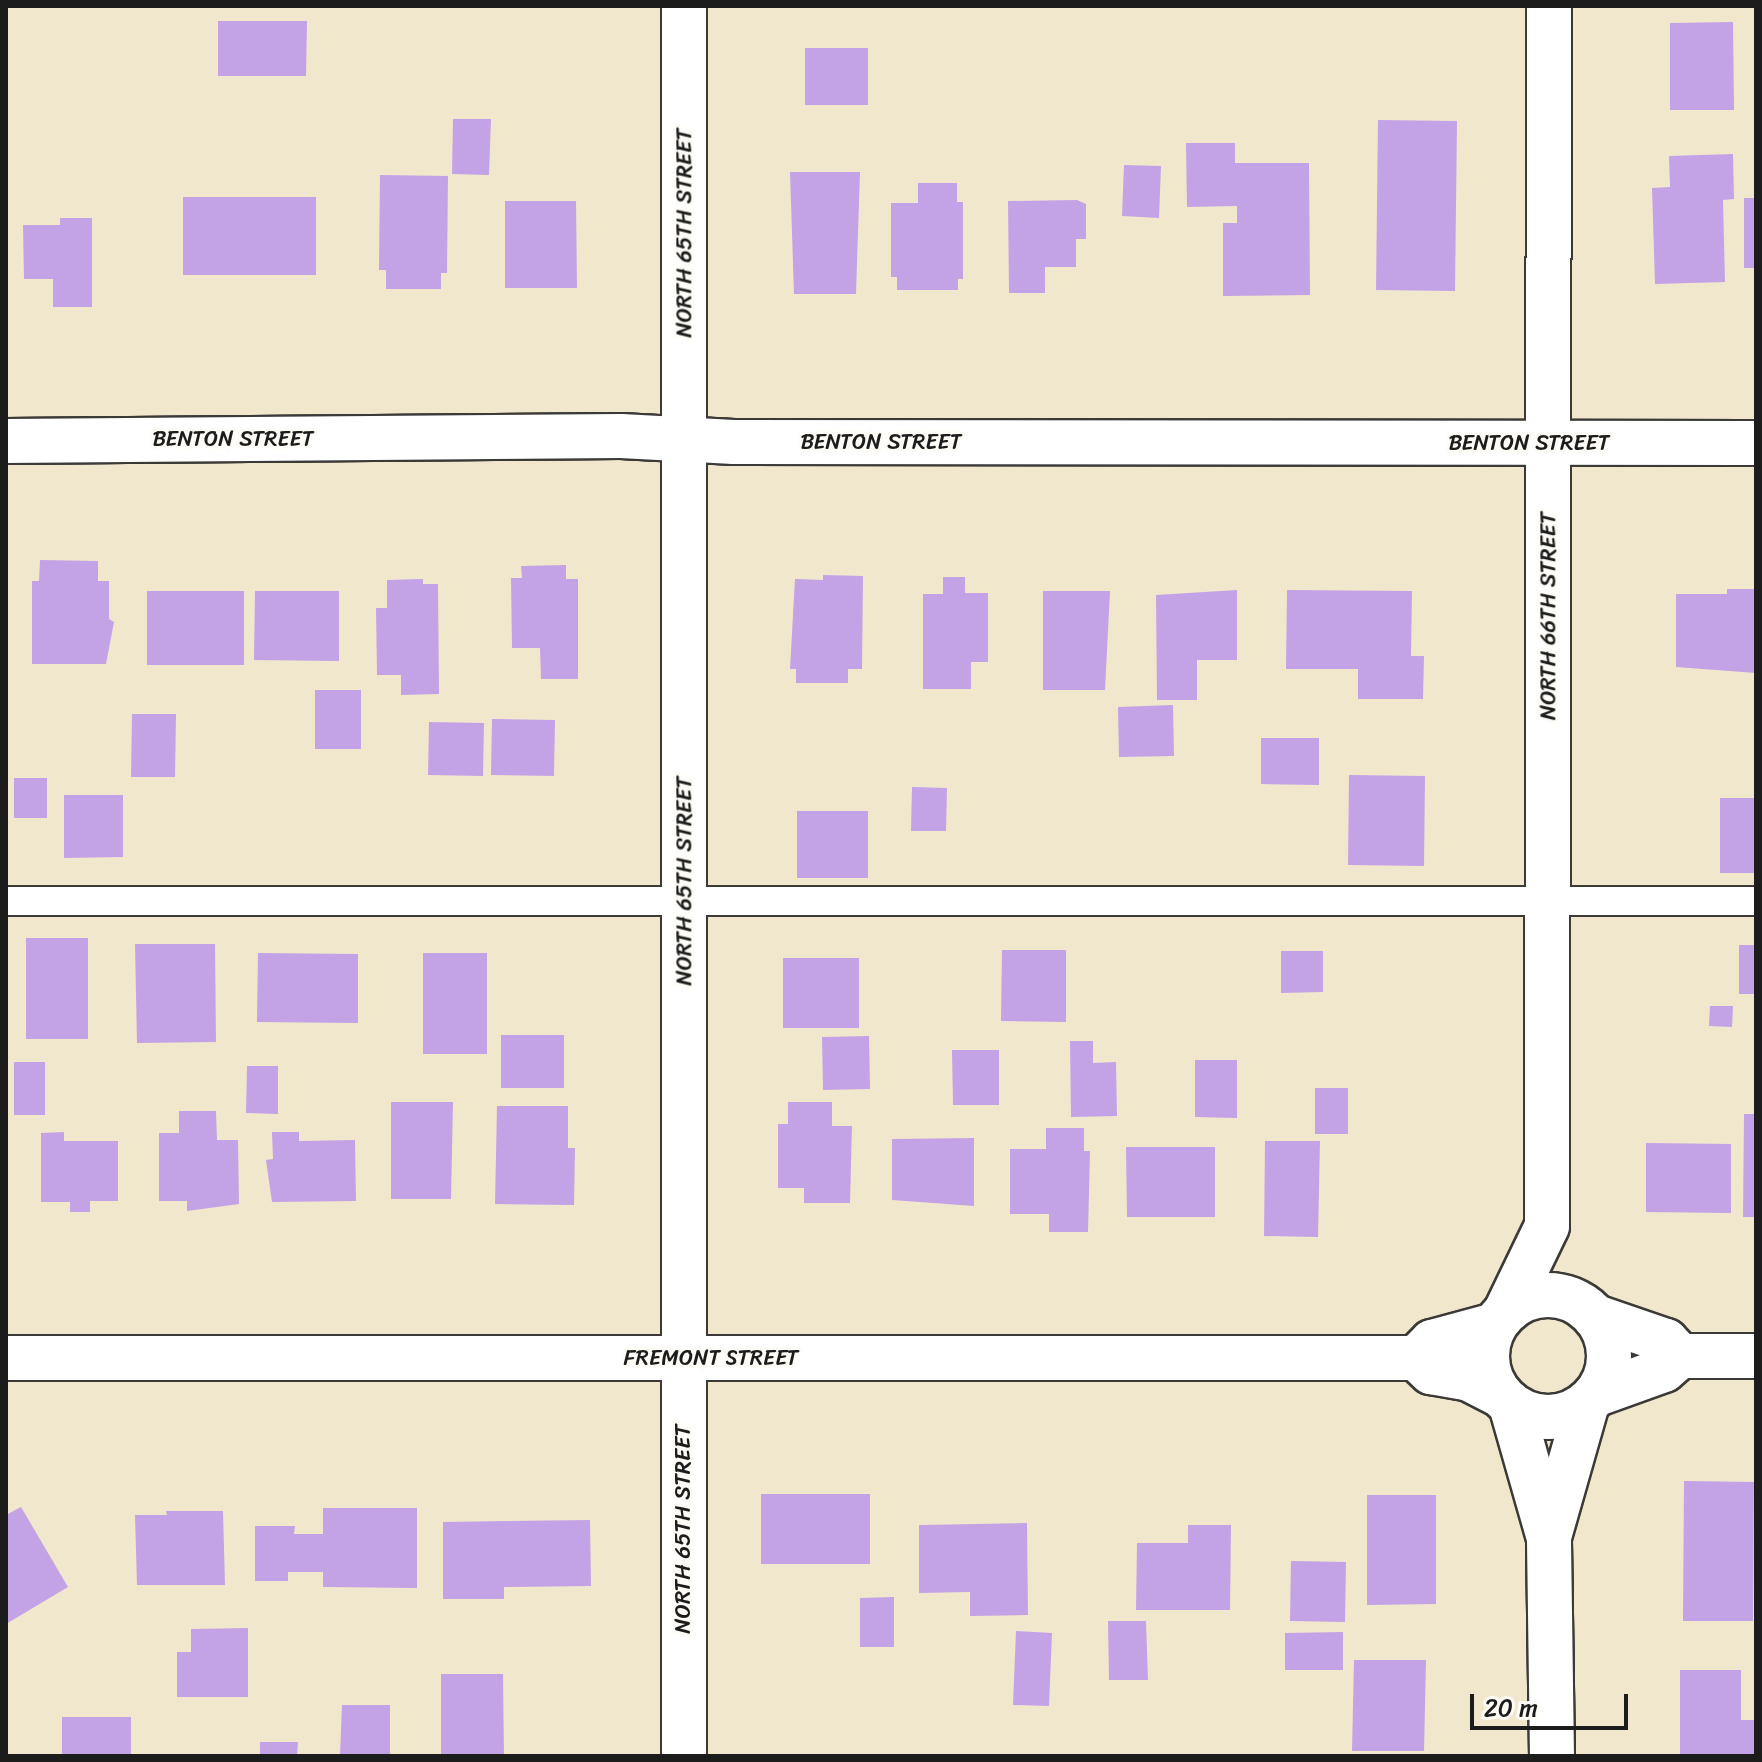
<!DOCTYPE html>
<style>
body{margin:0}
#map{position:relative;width:1762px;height:1762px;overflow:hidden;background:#f1e7cd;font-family:Sriracha,sans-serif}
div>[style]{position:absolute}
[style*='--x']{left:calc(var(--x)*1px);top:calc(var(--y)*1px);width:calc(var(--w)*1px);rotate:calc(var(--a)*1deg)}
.building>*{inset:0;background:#c4a2e6}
.roads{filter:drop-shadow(2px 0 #3c3a37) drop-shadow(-2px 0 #3c3a37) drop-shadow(0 2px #3c3a37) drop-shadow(0 -2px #3c3a37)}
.lane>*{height:28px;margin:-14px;padding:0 14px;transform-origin:14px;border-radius:14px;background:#fff}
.street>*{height:44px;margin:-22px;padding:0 22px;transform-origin:22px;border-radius:22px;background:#fff}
.secondary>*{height:44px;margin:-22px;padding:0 22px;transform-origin:22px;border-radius:22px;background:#fff}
.secondary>.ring{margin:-22px;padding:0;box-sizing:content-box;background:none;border:44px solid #fff;border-radius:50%}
span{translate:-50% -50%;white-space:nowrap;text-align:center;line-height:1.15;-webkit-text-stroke:7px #fdfcf7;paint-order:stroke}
.street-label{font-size:22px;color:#1c1c1c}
.frame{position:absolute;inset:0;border:8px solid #1c1c1c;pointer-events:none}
.scale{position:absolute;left:1470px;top:1694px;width:158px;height:36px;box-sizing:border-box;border:4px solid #1c1c1c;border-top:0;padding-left:10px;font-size:24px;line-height:28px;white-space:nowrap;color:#1c1c1c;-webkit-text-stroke:6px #fdfcf7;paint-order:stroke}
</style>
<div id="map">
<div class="building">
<div style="clip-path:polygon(218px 21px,307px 21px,306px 76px,218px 76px)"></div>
<div style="clip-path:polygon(1733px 22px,1734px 110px,1670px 110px,1670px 23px)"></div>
<div style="clip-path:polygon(805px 48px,868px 48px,868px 105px,805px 105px)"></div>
<div style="clip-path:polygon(453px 119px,491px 119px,489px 175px,452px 174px)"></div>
<div style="clip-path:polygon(1378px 120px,1457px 121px,1455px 291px,1376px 290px)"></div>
<div style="clip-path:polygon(1186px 143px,1235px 143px,1235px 163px,1309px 163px,1310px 295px,1223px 296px,1223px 223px,1237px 223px,1237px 206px,1187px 207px)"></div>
<div style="clip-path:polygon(1733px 154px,1734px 199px,1723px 200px,1725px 282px,1655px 284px,1652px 188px,1670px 187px,1669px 156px)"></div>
<div style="clip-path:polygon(1124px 165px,1161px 166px,1159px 218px,1122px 216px)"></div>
<div style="clip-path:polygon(790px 172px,860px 172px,856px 294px,794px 294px)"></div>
<div style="clip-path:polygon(380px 175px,448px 176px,447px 273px,441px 273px,441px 289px,386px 289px,386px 270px,379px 270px)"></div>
<div style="clip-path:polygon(918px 183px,957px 183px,957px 202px,963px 202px,963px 279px,958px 279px,958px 290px,897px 290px,897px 277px,891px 277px,891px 203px,918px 203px)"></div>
<div style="clip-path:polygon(183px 197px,316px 197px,316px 275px,183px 275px)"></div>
<div style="clip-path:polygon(1744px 198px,1756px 198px,1756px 268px,1744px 268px)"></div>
<div style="clip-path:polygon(1077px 200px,1086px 204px,1086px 239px,1076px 239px,1076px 267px,1045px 267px,1045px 293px,1009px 293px,1008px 201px)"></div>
<div style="clip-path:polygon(505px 201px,576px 201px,577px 288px,505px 288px)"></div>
<div style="clip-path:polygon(60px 218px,92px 218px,92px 307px,53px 307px,53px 279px,24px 279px,23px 225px,60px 225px)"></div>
<div style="clip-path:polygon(40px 560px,98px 561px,98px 581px,109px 581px,109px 619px,114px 622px,106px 664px,32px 664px,32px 581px,39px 581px)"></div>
<div style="clip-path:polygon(566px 565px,566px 579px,578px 579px,578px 679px,541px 679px,540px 648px,512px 648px,511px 578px,522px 578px,521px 566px)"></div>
<div style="clip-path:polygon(823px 575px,863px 576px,862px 669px,848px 669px,848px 683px,796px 683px,796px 669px,790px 669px,795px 579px,823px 580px)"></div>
<div style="clip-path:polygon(943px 577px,965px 577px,965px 593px,988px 593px,988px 662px,971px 662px,971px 689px,923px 689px,923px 594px,943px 594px)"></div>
<div style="clip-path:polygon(423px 579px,423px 584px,438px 584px,439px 694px,401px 695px,401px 675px,377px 675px,376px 608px,387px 608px,387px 580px)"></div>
<div style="clip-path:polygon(1727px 589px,1756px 589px,1756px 673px,1676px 667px,1676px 594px,1727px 594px)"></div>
<div style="clip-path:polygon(1237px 590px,1237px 660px,1197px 660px,1197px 700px,1157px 700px,1156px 595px)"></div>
<div style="clip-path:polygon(1287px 590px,1412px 591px,1411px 656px,1424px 656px,1423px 699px,1358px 699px,1358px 669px,1286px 669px)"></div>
<div style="clip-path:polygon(147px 591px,244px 591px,244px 665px,147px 665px)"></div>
<div style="clip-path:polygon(255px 591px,339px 591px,339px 661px,254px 660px)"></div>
<div style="clip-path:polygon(1043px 591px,1110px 591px,1105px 690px,1043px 690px)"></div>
<div style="clip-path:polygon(315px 690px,361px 690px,361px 749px,315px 749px)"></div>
<div style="clip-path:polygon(1173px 705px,1174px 756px,1119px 757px,1118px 707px)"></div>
<div style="clip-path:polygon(132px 714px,176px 714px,175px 777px,131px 777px)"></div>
<div style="clip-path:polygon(492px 719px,555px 720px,554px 776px,491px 775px)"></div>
<div style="clip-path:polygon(429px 722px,484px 723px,483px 776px,428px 775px)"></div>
<div style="clip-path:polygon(1261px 738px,1319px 738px,1319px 785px,1261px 784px)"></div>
<div style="clip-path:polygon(1349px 775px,1425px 776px,1424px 866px,1348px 865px)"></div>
<div style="clip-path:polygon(14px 778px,47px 778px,47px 818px,14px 818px)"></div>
<div style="clip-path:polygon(912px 787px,947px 788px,946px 831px,911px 831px)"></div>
<div style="clip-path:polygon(64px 795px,123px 795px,123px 857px,64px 858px)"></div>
<div style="clip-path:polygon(1720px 798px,1756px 798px,1756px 873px,1720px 873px)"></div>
<div style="clip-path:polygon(797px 811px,868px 811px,868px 878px,797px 878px)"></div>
<div style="clip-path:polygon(26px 938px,88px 938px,88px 1039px,26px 1039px)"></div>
<div style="clip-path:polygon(135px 944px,215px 944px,216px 1042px,137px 1043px)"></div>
<div style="clip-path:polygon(1739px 945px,1756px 945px,1756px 994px,1739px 994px)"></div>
<div style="clip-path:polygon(1002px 950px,1066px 950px,1066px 1022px,1001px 1021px)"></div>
<div style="clip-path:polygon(1281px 951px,1323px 951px,1323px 992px,1281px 993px)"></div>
<div style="clip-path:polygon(258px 953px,358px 954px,358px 1023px,257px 1022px)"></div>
<div style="clip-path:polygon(423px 953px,487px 953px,487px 1054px,423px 1054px)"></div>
<div style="clip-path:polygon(783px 958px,859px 958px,859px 1028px,783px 1028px)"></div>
<div style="clip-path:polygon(1710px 1006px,1733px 1006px,1732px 1027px,1709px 1026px)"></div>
<div style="clip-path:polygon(501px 1035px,564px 1035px,564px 1088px,501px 1088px)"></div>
<div style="clip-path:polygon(869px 1036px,870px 1089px,823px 1090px,822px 1037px)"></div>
<div style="clip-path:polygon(1070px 1041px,1093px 1041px,1093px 1063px,1116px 1062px,1117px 1116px,1071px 1117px)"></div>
<div style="clip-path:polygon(952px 1050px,999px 1050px,999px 1105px,953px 1105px)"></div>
<div style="clip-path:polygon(1195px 1060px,1237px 1060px,1237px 1118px,1195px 1117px)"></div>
<div style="clip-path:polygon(14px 1062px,45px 1062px,45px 1115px,14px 1115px)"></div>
<div style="clip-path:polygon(247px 1066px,278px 1066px,278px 1114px,246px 1113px)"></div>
<div style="clip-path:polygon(1315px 1088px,1348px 1088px,1348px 1134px,1315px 1134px)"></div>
<div style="clip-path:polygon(391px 1102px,453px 1102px,451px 1199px,391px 1199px)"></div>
<div style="clip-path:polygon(788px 1102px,832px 1102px,832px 1126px,852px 1126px,850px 1203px,804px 1203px,804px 1188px,778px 1188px,778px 1124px,788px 1124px)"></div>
<div style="clip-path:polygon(497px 1106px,568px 1106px,568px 1148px,575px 1148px,574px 1205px,495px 1204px)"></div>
<div style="clip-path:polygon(179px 1111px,216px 1111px,217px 1140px,238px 1140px,239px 1204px,187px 1211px,187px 1201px,159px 1201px,159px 1133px,179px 1133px)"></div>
<div style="clip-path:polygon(1744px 1114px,1756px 1114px,1756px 1217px,1743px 1217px)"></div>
<div style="clip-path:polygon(1046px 1128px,1084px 1128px,1084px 1151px,1090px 1151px,1088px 1232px,1049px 1232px,1049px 1214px,1010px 1214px,1010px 1149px,1046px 1149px)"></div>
<div style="clip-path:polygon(64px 1132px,64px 1141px,118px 1141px,118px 1201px,90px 1201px,90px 1212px,70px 1212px,70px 1202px,41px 1202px,41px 1133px)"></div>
<div style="clip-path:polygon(272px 1132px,299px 1132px,299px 1141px,355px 1140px,356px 1201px,272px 1202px,266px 1160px,273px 1159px)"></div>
<div style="clip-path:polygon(974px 1138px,974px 1206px,892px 1200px,892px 1139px)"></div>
<div style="clip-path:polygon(1265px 1141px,1320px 1141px,1318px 1237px,1264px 1236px)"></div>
<div style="clip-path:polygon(1646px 1143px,1731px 1144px,1731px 1213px,1646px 1212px)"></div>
<div style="clip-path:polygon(1126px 1147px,1215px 1147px,1215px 1217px,1127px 1217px)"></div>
<div style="clip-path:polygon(1684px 1481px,1754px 1482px,1753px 1621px,1683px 1621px)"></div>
<div style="clip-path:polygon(761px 1494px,870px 1494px,870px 1564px,761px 1564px)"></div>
<div style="clip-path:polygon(1367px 1495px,1436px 1495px,1436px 1604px,1367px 1605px)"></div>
<div style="clip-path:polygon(21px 1507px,68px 1587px,6px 1624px,6px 1515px)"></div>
<div style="clip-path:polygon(323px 1508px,417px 1508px,417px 1588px,323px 1587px,323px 1572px,288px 1572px,288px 1581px,255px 1581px,255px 1526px,295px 1526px,294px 1534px,323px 1534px)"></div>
<div style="clip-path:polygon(166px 1511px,223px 1511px,225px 1585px,137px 1585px,135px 1515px,167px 1515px)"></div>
<div style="clip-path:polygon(590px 1520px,591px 1586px,504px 1587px,504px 1599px,443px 1599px,443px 1522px)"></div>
<div style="clip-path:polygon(1027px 1523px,1028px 1615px,970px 1616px,970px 1592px,919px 1593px,919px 1525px)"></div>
<div style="clip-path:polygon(1188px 1525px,1231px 1525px,1230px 1610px,1136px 1610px,1137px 1543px,1188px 1543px)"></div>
<div style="clip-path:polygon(1291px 1561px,1346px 1562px,1345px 1622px,1290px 1621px)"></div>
<div style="clip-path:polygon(894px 1597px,894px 1647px,860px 1647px,860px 1598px)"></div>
<div style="clip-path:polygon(1108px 1621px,1146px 1621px,1148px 1680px,1109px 1680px)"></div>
<div style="clip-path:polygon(248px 1628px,248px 1697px,177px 1697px,177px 1652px,191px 1652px,191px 1629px)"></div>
<div style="clip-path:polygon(1016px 1631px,1052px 1633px,1049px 1706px,1013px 1705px)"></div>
<div style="clip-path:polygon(1343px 1632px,1343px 1670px,1285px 1670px,1285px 1633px)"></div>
<div style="clip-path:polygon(1354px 1660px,1426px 1660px,1424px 1751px,1352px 1751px)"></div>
<div style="clip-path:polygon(1680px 1670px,1741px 1670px,1741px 1720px,1756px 1720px,1756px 1756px,1680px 1756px)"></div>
<div style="clip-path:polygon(441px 1674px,503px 1674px,504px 1756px,441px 1756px)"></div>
<div style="clip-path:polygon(342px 1705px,390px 1705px,390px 1756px,340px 1756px)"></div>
<div style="clip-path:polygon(62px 1717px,131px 1717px,131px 1756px,62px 1756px)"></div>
<div style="clip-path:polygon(260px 1742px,298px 1742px,297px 1756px,260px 1756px)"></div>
</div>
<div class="roads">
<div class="lane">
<div style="--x:6;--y:901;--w:1750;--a:0"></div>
</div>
<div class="street">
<div style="--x:6;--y:441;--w:615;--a:-0.47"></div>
<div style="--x:621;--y:436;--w:113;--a:3"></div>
<div style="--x:734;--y:442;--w:1022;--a:0.06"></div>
<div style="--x:684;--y:1756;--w:1750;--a:-90"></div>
</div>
<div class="secondary">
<div class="ring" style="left:1487px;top:1295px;width:78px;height:78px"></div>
<div style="--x:1506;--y:1311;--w:94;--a:-64.2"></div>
<div style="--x:1547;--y:1226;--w:1220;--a:-89.91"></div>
<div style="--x:1596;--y:1317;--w:74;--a:18.9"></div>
<div style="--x:1666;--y:1341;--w:21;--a:47"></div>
<div style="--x:6;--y:1358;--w:1410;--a:0"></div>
<div style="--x:1416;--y:1358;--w:21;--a:43"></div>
<div style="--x:1431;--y:1372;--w:39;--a:10"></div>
<div style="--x:1469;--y:1379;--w:36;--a:27"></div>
<div style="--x:1416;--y:1358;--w:23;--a:-45"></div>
<div style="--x:1432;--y:1342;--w:65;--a:-15.1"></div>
<div style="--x:1597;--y:1394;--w:71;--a:-19.7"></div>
<div style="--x:1664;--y:1370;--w:21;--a:-41"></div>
<div style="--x:1680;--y:1356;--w:76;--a:0"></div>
<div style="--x:1511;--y:1405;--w:135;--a:74.1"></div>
<div style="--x:1552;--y:1756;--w:219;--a:-90.8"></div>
<div style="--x:1549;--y:1537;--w:138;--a:-74.1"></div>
</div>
</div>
<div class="street-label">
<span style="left:684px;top:233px;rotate:-90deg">NORTH 65TH STREET</span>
<span style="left:233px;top:439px">BENTON STREET</span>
<span style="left:881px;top:442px">BENTON STREET</span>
<span style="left:1529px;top:443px">BENTON STREET</span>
<span style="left:1548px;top:616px;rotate:-90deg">NORTH 66TH STREET</span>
<span style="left:684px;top:881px;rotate:-90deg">NORTH 65TH STREET</span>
<span style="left:711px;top:1358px">FREMONT STREET</span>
<span style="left:683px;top:1529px;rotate:-90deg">NORTH 65TH STREET</span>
</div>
<div class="frame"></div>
<div class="scale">20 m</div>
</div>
